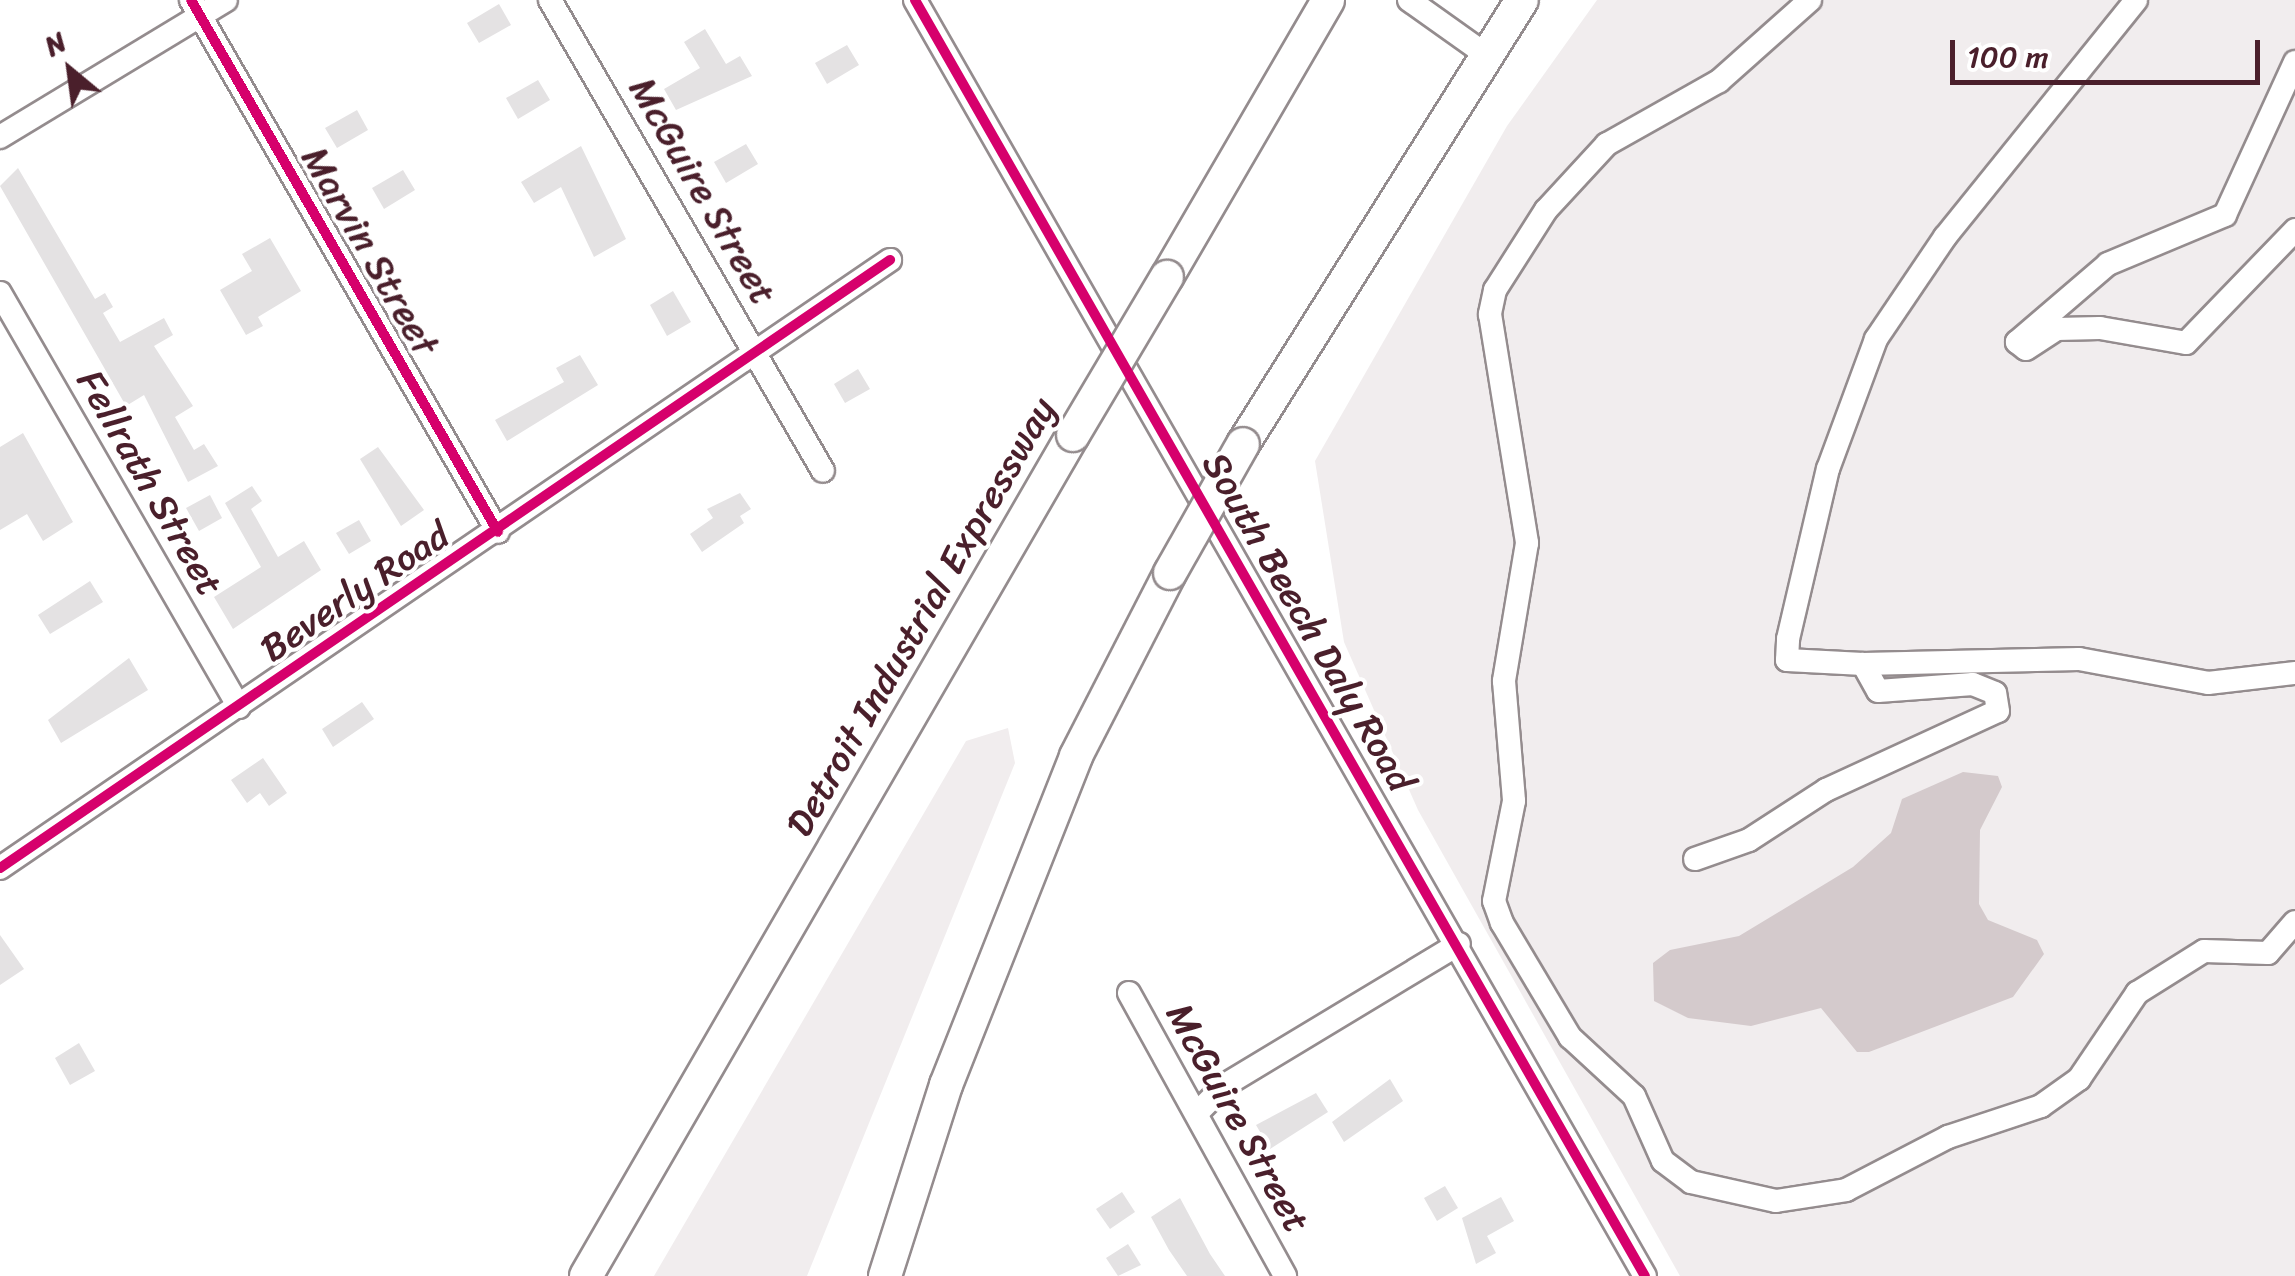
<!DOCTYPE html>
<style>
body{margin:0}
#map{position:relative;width:2295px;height:1276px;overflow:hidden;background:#fff;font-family:Sriracha,sans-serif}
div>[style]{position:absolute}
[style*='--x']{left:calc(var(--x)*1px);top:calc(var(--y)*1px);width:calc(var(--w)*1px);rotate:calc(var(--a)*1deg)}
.built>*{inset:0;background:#f1edee}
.water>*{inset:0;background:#d4cacc}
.building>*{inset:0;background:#e4e2e3}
.roads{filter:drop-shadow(2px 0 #948c8e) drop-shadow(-2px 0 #948c8e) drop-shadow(0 2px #948c8e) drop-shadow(0 -2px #948c8e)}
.minor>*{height:22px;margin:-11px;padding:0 11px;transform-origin:11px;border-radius:11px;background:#fff}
.highway>*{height:32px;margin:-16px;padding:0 16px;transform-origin:16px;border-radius:16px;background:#fff}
.bridges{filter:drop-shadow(2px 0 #948c8e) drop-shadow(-2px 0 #948c8e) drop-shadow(0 2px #948c8e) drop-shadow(0 -2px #948c8e)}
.highway-bridge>*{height:32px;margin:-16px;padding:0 16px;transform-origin:16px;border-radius:16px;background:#fff}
.cycleway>*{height:10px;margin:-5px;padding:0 5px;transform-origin:5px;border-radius:5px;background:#d6006c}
span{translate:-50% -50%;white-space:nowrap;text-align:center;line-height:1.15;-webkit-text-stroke:8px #fff;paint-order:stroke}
.street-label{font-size:38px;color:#4a1f2b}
.north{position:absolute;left:20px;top:20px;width:100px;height:100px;-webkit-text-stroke:8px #fff;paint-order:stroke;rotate:331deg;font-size:28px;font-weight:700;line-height:40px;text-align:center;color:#4a1f2b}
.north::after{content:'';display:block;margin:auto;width:35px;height:45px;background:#4a1f2b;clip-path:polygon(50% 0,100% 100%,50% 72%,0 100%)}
.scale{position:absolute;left:1950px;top:40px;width:310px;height:45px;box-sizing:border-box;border:5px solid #4a1f2b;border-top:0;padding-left:12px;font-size:30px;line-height:35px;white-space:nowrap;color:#4a1f2b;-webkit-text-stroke:8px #fff;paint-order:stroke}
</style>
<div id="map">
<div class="built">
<div style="clip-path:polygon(1597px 0,2295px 0,2295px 1276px,1680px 1276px,1418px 810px,1344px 642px,1315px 461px,1507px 126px)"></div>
<div style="clip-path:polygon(1008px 728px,1015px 763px,807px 1276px,654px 1276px,966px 741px)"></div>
</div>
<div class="water">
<div style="clip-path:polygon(1963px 772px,1998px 776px,2002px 787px,1980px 830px,1979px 904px,1988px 920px,2037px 940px,2044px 954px,2013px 997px,1869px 1052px,1857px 1052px,1821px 1008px,1751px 1026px,1688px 1018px,1654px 1001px,1653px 963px,1670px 950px,1739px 936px,1853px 867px,1891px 833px,1902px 799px)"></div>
</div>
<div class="building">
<div style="clip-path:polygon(499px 4px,511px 25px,479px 43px,467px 23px)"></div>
<div style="clip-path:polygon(705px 29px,726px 64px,740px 56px,752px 76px,676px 110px,664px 89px,700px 68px,684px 42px)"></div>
<div style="clip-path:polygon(847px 45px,859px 65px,827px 84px,815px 63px)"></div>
<div style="clip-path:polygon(538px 80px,550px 100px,518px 119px,506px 98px)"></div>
<div style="clip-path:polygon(357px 110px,368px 130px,337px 148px,325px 128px)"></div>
<div style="clip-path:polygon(746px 144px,758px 164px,726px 183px,714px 162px)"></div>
<div style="clip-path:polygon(581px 146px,626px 239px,594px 257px,561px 187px,534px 203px,521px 182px)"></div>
<div style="clip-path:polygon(18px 168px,95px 299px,105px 293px,113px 307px,103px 313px,120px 342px,164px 318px,173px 335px,154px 346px,193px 406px,175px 417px,194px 450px,204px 444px,218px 466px,188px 482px,144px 395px,126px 406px,0 186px)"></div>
<div style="clip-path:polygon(403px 170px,415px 190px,384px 209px,372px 188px)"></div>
<div style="clip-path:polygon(270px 238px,301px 291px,258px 317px,263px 326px,246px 335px,220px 290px,252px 271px,242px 254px)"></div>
<div style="clip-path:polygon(673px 291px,691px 322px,667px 336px,650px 305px)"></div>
<div style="clip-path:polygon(580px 355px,598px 385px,507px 441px,495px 420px,564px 382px,556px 368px)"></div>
<div style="clip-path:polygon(858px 369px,870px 389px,845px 403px,834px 384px)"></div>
<div style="clip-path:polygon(23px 433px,73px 522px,43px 541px,27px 514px,0 530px,0 447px)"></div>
<div style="clip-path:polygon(378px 447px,424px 510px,401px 526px,360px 459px)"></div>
<div style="clip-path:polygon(252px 486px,262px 501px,251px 509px,278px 557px,304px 541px,321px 570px,233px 629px,214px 597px,261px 567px,225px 503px)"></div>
<div style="clip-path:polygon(740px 493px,751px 509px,740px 516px,744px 523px,702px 552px,690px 534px,713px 518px,707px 509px)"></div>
<div style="clip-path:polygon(210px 495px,222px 518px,199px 531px,186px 508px)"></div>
<div style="clip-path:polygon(359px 520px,371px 541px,349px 554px,336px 533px)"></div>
<div style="clip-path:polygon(90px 581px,103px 602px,50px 634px,38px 615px)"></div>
<div style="clip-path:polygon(129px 658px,148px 690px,61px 743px,48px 720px)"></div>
<div style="clip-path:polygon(362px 702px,374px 719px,333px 747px,322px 729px)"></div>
<div style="clip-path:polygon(263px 758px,287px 793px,269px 806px,260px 793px,247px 803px,231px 780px)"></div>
<div style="clip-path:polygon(0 935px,24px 969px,0 985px)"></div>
<div style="clip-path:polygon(79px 1043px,95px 1071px,70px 1085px,55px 1058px)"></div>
<div style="clip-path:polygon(1390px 1079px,1403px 1101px,1344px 1142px,1332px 1122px)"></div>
<div style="clip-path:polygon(1316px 1093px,1328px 1112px,1270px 1149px,1256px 1125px)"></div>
<div style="clip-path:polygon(1445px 1186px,1458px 1208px,1437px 1221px,1424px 1198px)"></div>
<div style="clip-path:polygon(1122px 1192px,1135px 1212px,1110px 1229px,1096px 1209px)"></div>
<div style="clip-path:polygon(1501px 1197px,1514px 1221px,1487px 1236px,1496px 1253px,1476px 1264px,1462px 1218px)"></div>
<div style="clip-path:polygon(1180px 1198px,1210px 1254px,1225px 1276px,1187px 1276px,1169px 1250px,1151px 1217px)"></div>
<div style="clip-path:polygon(1128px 1244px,1141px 1265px,1118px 1276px,1106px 1258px)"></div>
</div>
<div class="roads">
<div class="minor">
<div style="--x:191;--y:0;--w:614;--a:60.01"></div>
<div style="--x:550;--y:0;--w:544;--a:59.9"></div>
<div style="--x:915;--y:0;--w:1470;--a:60.23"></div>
<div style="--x:1409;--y:0;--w:93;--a:35.4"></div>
<div style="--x:1810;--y:0;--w:122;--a:138.3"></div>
<div style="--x:1719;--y:81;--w:129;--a:150.6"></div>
<div style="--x:1607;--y:144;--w:90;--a:132.7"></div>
<div style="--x:1546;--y:210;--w:95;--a:122.5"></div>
<div style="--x:1495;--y:290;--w:25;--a:102"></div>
<div style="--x:1490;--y:314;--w:232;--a:80.8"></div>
<div style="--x:1527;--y:543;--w:140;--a:99.5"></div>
<div style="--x:1504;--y:681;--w:120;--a:85.2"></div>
<div style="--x:1514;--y:801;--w:102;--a:101.3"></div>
<div style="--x:1494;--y:901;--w:23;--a:70"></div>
<div style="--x:1502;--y:923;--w:133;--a:59.2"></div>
<div style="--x:1570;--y:1037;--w:87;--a:42.7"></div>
<div style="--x:1634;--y:1096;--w:71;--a:66"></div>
<div style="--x:1663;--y:1161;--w:35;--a:37"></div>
<div style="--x:1691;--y:1182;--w:87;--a:12.6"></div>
<div style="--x:1776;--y:1201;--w:71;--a:-8.9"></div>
<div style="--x:1846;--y:1190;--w:115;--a:-27.5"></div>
<div style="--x:1948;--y:1137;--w:98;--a:-18.4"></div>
<div style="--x:2041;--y:1106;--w:47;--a:-35.4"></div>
<div style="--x:2079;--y:1079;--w:104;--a:-56"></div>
<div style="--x:2137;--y:993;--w:79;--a:-32.1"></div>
<div style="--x:2204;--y:951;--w:64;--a:1.8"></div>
<div style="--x:2268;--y:953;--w:41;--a:-48.9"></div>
<div style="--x:2295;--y:62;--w:168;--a:114.6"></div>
<div style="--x:2225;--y:215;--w:127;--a:157.3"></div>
<div style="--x:2108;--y:264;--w:120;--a:139.4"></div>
<div style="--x:2017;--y:342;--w:11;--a:38"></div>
<div style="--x:2026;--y:349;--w:37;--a:-33"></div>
<div style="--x:2057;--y:329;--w:43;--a:-1.3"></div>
<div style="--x:2100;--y:328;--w:87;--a:9.9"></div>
<div style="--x:2186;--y:343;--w:157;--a:-46"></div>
<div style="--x:0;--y:137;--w:264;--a:-31.2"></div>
<div style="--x:0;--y:293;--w:478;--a:60"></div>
<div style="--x:1863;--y:664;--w:76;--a:-177"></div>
<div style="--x:1787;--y:660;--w:21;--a:-87"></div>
<div style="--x:1788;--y:639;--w:175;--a:-76.8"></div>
<div style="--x:1828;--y:469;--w:139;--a:-69.7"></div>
<div style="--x:1876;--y:339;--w:123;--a:-55.9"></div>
<div style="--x:1945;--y:237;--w:304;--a:-51.1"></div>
<div style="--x:1695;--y:859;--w:57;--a:-19.4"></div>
<div style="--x:1749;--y:840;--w:92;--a:-33"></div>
<div style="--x:1826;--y:790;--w:189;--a:-24.7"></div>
<div style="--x:1998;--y:711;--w:18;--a:-99"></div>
<div style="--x:1995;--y:693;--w:24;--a:-158"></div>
<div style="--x:1973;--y:684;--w:95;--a:175.8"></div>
<div style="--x:1878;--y:691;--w:31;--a:-119"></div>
<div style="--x:1863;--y:664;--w:216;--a:-1.3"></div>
<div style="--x:2079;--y:659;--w:131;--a:10.5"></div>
<div style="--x:2208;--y:683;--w:88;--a:-6.6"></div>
<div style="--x:0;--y:868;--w:1078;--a:-34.34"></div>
<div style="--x:1129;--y:993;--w:323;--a:61.1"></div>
<div style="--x:1197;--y:1113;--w:40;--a:-45"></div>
<div style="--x:1225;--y:1085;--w:273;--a:-31.1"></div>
</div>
<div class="highway">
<div style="--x:1167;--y:277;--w:320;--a:-59.8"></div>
<div style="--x:1243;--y:444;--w:524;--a:-57.86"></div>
<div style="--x:586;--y:1276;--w:972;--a:-59.93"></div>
<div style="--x:885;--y:1276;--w:201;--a:-72.3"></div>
<div style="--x:946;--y:1085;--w:354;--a:-68.4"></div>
<div style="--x:1076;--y:756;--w:206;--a:-62.8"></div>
</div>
</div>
<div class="bridges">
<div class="highway-bridge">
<div style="--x:1073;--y:435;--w:184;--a:-59.3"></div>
<div style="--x:1170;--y:573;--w:148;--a:-60.5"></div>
</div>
</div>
<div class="cycleway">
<div style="--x:191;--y:0;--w:614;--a:60.01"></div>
<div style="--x:915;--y:0;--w:1470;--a:60.23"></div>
<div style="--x:0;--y:868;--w:1078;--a:-34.34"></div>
</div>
<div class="street-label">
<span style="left:703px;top:191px;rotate:60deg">McGuire Street</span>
<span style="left:370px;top:251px;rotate:60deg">Marvin Street</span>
<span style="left:150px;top:483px;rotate:60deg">Fellrath Street</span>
<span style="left:355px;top:592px;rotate:-34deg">Beverly Road</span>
<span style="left:921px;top:617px;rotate:-60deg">Detroit Industrial Expressway</span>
<span style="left:1308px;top:622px;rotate:60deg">South Beech Daly Road</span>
<span style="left:1238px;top:1118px;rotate:61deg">McGuire Street</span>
</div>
<div class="north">N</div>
<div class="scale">100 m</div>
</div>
